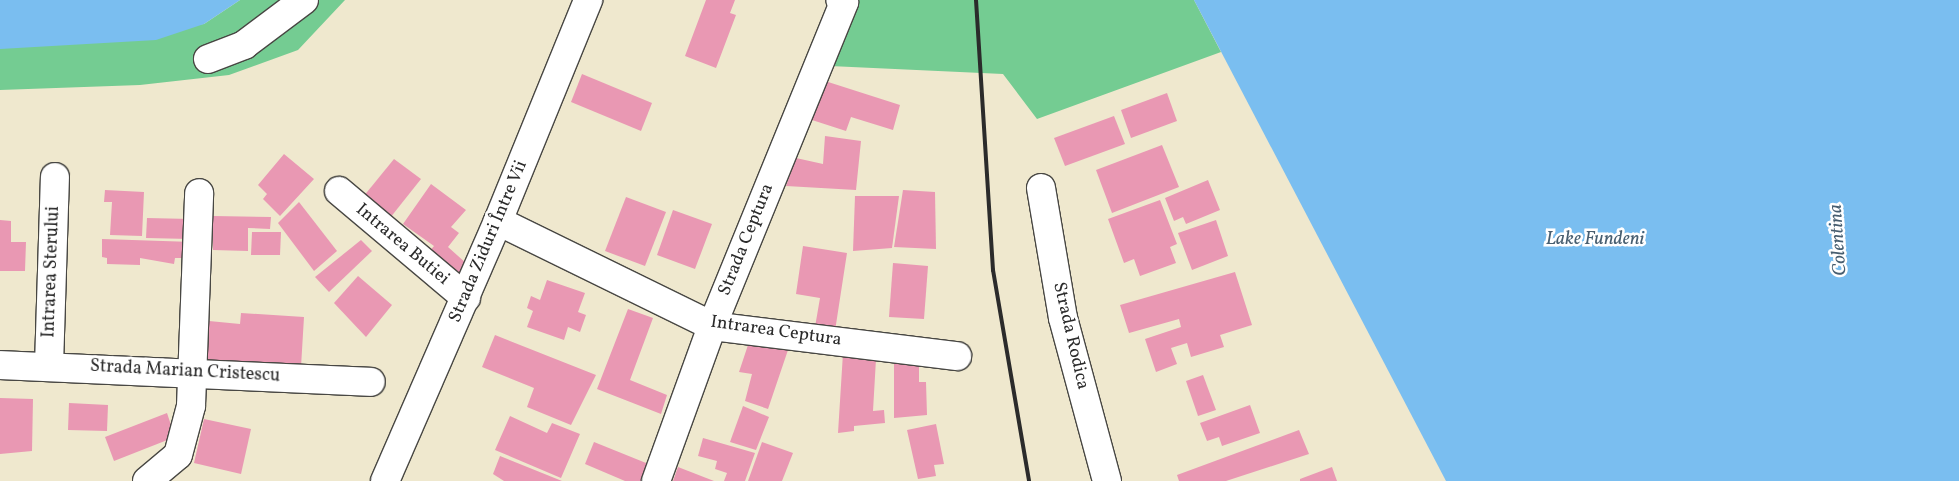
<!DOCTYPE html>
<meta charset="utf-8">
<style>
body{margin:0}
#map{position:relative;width:1959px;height:481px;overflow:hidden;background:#efe8ce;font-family:Vollkorn,serif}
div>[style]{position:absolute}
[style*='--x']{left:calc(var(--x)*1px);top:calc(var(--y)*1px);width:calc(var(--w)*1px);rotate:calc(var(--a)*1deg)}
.green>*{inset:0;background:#74cc92}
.water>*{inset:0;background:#7abef0}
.building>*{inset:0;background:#e998b3}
.roads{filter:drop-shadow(1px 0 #484743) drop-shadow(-1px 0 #484743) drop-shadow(0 1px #484743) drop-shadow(0 -1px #484743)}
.street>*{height:28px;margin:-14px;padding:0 14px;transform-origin:14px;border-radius:14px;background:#fff}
.rail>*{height:4px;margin:-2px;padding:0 2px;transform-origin:2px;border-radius:2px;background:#2b2b2b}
span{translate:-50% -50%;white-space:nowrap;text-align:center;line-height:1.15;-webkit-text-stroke:5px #fff;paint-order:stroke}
.street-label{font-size:18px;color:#2b2b2b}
.water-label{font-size:19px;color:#475e70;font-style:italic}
</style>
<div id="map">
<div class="green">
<div style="clip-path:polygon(240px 0,345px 0,298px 50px,229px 75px,140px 85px,0 90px,0 47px,204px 24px)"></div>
<div style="clip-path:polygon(857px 0,1194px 0,1221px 52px,1037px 119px,1003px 74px,830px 66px)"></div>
</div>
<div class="water">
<div style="clip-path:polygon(0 0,240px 0,204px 24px,156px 40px,0 49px)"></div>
<div style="clip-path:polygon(1194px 0,1959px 0,1959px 481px,1446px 481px)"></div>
</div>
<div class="building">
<div style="clip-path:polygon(706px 0,735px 0,730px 13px,736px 15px,716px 68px,685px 56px)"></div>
<div style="clip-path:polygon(582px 74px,652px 103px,641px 131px,571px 102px)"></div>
<div style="clip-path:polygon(825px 81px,900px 105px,893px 130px,851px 117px,846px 131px,812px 120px)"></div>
<div style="clip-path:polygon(1167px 93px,1177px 121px,1131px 138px,1121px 110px)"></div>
<div style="clip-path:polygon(1114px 116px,1125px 144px,1065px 166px,1054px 138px)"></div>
<div style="clip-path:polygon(825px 136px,861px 141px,856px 190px,786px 186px,796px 158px,823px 164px)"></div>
<div style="clip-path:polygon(1162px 145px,1179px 187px,1112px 213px,1096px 170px)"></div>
<div style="clip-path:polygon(284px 154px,314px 179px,280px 216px,263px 199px,267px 194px,258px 185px)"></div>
<div style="clip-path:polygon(394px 159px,421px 179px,390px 218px,363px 197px)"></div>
<div style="clip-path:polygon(1208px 180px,1220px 210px,1186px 224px,1183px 217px,1174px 221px,1165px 198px)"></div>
<div style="clip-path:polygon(431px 184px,466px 210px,451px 227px,459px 233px,448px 247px,467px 264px,459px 281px,428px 253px,434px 246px,403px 224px)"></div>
<div style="clip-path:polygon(105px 190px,144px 192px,142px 236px,110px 235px,112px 202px,104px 202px)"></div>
<div style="clip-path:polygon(903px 190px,935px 192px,936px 249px,894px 247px)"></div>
<div style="clip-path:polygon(855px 196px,899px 196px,892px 248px,853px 251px)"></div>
<div style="clip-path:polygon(626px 197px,666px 212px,645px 266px,605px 251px)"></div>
<div style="clip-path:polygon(1160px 200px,1177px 244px,1170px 247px,1176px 263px,1140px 276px,1134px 259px,1124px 263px,1108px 219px)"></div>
<div style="clip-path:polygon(299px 202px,337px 251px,314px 271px,278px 223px)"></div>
<div style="clip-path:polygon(673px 210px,712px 224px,695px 269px,657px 255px)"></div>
<div style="clip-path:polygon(213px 216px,271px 217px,270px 229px,248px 228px,248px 251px,213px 250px)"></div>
<div style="clip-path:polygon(147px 218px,191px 219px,190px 239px,146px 238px)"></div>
<div style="clip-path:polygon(0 220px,11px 221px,11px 242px,26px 242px,25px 271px,0 271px)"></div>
<div style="clip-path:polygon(1216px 220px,1228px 256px,1192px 270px,1178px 233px)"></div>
<div style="clip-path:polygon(252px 232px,281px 232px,280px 255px,251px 255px)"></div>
<div style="clip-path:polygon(102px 239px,193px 242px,192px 258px,175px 258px,174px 264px,140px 258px,140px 265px,107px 264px,107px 258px,102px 257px)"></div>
<div style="clip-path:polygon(361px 240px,372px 251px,329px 292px,315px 277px)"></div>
<div style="clip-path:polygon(803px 246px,847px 253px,835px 331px,815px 327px,820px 298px,796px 294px)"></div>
<div style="clip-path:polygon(893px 263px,928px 266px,924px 319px,889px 317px)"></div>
<div style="clip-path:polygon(1235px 272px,1252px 325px,1220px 335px,1224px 347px,1191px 357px,1187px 343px,1171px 348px,1177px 364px,1156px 372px,1145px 339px,1181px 327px,1179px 319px,1129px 333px,1120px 305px)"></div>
<div style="clip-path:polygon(358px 276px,392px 305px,366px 337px,334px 303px)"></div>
<div style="clip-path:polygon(547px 280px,585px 293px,578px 312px,586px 315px,580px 332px,568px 327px,564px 340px,527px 327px,533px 311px,527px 308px,531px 296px,540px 300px)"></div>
<div style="clip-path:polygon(628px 309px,653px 318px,630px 380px,667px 395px,661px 414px,597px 389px)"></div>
<div style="clip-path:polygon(241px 313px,304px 317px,301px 367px,207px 361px,209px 321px,240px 324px)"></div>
<div style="clip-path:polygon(495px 335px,596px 375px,571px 425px,527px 407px,534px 388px,482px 367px)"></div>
<div style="clip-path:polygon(749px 342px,788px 350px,768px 409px,745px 401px,752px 374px,739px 372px)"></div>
<div style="clip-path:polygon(843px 353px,876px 359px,873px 411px,884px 410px,885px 423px,854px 426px,854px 431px,838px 433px)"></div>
<div style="clip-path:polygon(894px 363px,919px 365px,919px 382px,926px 382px,927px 415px,894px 418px)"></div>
<div style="clip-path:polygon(1203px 375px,1216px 410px,1198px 416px,1186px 381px)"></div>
<div style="clip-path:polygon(0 398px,33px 399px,32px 451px,0 454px)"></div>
<div style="clip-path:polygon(69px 403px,108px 405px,107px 431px,68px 430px)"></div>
<div style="clip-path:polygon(1250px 405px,1260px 433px,1222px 446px,1219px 437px,1207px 441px,1200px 423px)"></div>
<div style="clip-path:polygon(743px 406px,769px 417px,756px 450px,730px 442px)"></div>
<div style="clip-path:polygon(167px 413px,175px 437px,114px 461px,105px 437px)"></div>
<div style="clip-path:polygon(510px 416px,547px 433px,552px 423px,580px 434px,561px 478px,495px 450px)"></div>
<div style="clip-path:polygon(204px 419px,251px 429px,241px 474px,194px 463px)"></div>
<div style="clip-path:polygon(936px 424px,944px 464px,934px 465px,936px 476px,918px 479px,907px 430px)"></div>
<div style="clip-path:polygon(1299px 430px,1309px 454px,1226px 481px,1179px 481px,1177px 475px)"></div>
<div style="clip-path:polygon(703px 438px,755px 453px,745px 481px,724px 481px,727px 473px,715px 469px,717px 461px,698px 456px)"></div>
<div style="clip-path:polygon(594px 442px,651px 465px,644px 481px,625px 481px,585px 464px)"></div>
<div style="clip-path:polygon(762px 442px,793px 453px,782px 481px,748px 481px)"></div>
<div style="clip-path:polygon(500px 456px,562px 481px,504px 481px,493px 474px)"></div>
<div style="clip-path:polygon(678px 467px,714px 481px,673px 481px)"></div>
<div style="clip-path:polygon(1332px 467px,1337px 481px,1300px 481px,1300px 479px)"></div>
</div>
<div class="roads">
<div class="street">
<div style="--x:208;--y:59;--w:39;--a:-21"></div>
<div style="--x:244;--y:45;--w:75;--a:-36.9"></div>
<div style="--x:1041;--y:188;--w:132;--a:80.4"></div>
<div style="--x:1063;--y:318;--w:169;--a:74.9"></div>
<div style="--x:339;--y:191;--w:166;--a:40.1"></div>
<div style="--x:498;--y:221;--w:238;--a:26.1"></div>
<div style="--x:712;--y:326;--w:247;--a:7"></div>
<div style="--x:0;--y:365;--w:371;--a:2.6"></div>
<div style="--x:49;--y:366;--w:189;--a:-88.2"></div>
<div style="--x:147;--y:481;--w:40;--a:-40"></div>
<div style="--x:178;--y:455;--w:51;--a:-75.1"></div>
<div style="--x:191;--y:406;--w:213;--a:-87.8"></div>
<div style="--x:385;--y:481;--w:283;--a:-66.5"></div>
<div style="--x:498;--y:221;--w:239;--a:-67.8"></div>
<div style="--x:656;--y:481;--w:165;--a:-70.1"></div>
<div style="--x:712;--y:326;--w:350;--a:-67.8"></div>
<div style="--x:844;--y:2;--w:4;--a:-153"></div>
</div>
</div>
<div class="rail">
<div style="--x:976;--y:0;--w:271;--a:86.4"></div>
<div style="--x:993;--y:270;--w:214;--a:80.3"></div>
</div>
<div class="street-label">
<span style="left:747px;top:240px;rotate:-68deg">Strada Ceptura</span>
<span style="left:489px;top:242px;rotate:-67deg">Strada Ziduri Între Vii</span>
<span style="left:402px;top:245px;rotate:40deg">Intrarea Butiei</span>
<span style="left:52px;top:272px;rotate:-88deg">Intrarea Sterului</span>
<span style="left:776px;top:332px;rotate:8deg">Intrarea Ceptura</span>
<span style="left:1070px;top:336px;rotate:77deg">Strada Rodica</span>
<span style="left:185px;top:372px;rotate:3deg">Strada Marian Cristescu</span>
</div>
<div class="water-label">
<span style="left:1595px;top:240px">Lake Fundeni</span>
<span style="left:1839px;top:240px;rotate:-94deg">Colentina</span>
</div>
</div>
